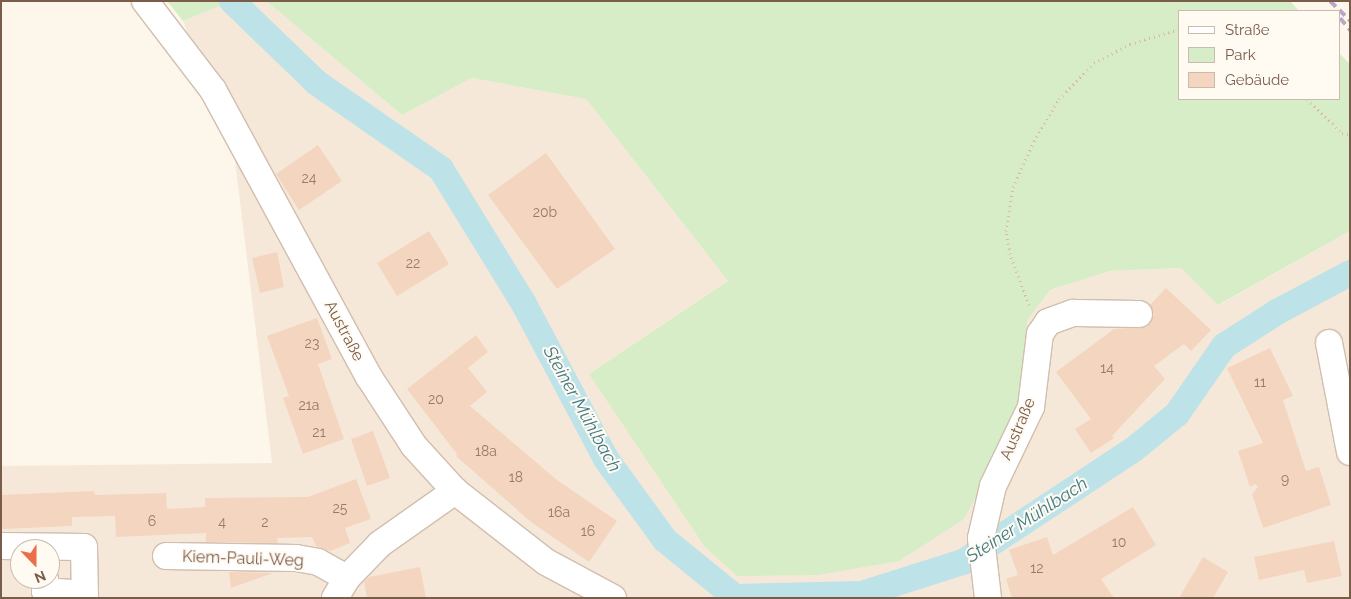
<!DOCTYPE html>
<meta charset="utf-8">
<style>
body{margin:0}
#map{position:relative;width:1351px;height:599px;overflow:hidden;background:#fdf6ea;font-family:Raleway,sans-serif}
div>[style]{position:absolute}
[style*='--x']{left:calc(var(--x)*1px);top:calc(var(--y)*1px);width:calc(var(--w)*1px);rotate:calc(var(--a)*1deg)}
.residential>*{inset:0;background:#f6e8d8}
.green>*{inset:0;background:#d7edc7}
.canal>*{height:26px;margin:-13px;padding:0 13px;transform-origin:13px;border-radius:13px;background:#bde3e9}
.building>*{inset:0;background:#f4d5c0}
.path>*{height:3px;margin-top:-1.5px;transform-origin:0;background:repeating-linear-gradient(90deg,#dab8a3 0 1px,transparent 0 5px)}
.roads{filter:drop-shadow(1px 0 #d1beae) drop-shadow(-1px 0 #d1beae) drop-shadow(0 1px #d1beae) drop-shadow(0 -1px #d1beae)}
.minor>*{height:26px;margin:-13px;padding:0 13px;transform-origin:13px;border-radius:13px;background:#fff}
.rail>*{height:4px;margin-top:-2px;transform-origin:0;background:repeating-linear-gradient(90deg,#b9a6c9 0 8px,transparent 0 13px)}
span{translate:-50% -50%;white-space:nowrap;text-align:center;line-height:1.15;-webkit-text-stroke:4px #fffaf2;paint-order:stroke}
.number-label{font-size:14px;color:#987a68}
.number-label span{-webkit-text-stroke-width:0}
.street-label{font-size:16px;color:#7a5c4b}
.water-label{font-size:18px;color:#407c87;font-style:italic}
.frame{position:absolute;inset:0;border:2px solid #7a5c4b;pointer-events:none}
.legend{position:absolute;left:1178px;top:10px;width:162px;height:90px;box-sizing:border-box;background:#fffaf2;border:1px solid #cabbaf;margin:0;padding:6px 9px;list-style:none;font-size:15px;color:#7a5c4b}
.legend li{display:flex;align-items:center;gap:10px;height:25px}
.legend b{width:25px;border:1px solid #cabbaf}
.north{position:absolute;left:10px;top:539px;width:50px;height:50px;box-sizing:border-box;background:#fffaf2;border:1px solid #cabbaf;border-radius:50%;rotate:158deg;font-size:14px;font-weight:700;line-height:20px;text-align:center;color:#7a5c4b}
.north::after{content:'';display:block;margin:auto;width:18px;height:22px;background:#eb6e4b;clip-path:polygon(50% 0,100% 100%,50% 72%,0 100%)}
</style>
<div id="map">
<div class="residential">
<div style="clip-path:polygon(evenodd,233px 1px,266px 1px,402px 115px,472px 78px,586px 99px,728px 281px,589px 374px,1026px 379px,1027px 321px,1050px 290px,1110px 271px,1181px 268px,1219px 305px,1350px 231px,1350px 598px,1px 598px,1px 466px,272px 463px,235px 160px,183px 21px,233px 1px,20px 549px,50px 549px,50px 579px,20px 579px,20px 549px)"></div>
</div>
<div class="green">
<div style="clip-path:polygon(167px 1px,233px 1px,183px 21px)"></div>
<div style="clip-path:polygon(266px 1px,1290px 1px,1299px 11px,1180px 11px,1180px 99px,1340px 99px,1340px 54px,1350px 64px,1350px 231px,1218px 305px,1181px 268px,1110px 271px,1050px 290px,1027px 321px,1026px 379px,1014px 427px,964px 519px,899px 561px,818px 575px,737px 576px,705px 547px,589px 374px,728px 281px,586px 99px,472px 78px,402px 115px)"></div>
</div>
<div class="canal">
<div style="--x:232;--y:1;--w:118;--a:44"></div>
<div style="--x:317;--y:83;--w:151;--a:34.7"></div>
<div style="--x:441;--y:169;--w:158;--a:58.4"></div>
<div style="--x:524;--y:304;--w:175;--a:62.1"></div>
<div style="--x:606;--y:459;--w:100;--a:53.9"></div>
<div style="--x:665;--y:540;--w:90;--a:39.2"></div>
<div style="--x:735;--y:597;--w:127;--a:-1.4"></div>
<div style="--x:862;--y:594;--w:106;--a:-17.6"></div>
<div style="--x:963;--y:562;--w:204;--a:-33.4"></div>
<div style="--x:1133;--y:450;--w:57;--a:-39.3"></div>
<div style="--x:1177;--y:414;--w:83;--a:-55.3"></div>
<div style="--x:1224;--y:346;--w:63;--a:-32.7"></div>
<div style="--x:1277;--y:312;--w:83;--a:-28.1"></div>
</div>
<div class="building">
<div style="clip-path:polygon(318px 145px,342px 181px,299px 210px,276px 174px)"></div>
<div style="clip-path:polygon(546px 153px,615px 249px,557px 289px,488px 195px)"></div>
<div style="clip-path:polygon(429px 231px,449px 264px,397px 296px,377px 263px)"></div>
<div style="clip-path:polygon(277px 252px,284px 287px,260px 293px,252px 258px)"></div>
<div style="clip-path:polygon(1166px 288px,1211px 330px,1191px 351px,1184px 344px,1154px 366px,1165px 379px,1112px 436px,1114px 438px,1091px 453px,1075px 429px,1091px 419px,1056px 372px,1114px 329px,1147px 327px,1154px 315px,1150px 305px)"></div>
<div style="clip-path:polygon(317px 318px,332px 359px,318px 364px,344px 439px,303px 454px,283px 398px,289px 396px,267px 336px)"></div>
<div style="clip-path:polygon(476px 335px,488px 352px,468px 368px,487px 392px,470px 406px,557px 480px,617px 521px,589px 562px,531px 522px,456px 456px,457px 454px,407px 389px)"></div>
<div style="clip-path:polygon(1270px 348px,1293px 396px,1283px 400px,1306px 471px,1319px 467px,1331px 505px,1263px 528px,1252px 494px,1258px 487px,1255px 484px,1250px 487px,1238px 451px,1263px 443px,1227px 368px)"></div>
<div style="clip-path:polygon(373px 431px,390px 478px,367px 486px,351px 439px)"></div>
<div style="clip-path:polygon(356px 479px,371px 519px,345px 528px,350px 543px,330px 551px,316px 546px,312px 537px,277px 538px,278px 543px,206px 542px,206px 533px,116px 537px,115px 516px,72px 517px,72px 526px,1px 529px,1px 495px,94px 491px,95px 495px,166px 493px,167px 509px,205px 507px,205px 498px,308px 497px)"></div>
<div style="clip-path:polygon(1133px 507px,1156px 545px,1101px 579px,1114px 598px,1012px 598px,1006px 579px,1018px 575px,1009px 550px,1047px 537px,1053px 555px)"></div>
<div style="clip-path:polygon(1334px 541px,1342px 576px,1307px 583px,1304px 570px,1259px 580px,1254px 557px)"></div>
<div style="clip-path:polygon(1203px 557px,1228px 572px,1213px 598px,1179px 598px)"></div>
<div style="clip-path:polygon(420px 567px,426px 598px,367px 598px,364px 582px,369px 577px)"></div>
<div style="clip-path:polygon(229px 572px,273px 573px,231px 588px)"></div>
</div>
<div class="path">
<div style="--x:1307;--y:99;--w:49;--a:44.2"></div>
<div style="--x:1342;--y:133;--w:8;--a:14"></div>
<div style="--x:1029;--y:305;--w:54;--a:-110.4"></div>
<div style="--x:1010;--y:254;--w:23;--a:-100"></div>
<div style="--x:1006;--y:231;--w:45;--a:-81"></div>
<div style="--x:1013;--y:187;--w:51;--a:-65.5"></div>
<div style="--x:1034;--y:141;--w:49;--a:-59.2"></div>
<div style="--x:1059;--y:99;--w:50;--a:-45.8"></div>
<div style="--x:1094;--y:63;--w:41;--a:-27.8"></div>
<div style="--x:1130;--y:44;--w:52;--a:-16.7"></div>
</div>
<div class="roads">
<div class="minor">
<div style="--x:145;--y:1;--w:112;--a:52.6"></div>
<div style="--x:213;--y:90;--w:327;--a:61.5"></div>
<div style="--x:369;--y:377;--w:82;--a:56.9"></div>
<div style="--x:414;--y:446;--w:61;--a:47.7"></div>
<div style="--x:455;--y:491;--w:115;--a:38"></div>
<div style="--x:546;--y:562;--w:76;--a:28.2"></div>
<div style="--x:1329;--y:343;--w:111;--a:79.1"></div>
<div style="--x:1;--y:546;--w:83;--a:0.7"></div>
<div style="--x:84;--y:547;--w:51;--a:88.9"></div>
<div style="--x:166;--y:556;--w:130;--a:0.9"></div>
<div style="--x:296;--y:558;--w:22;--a:10"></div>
<div style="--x:318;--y:562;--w:33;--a:29"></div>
<div style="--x:45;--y:579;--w:12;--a:90"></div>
<div style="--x:45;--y:591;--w:40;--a:4.3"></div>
<div style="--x:335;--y:598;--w:23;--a:-59"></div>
<div style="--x:347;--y:578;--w:47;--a:-45.9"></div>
<div style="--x:380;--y:544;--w:92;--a:-35.2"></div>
<div style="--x:988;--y:598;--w:60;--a:-96.7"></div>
<div style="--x:981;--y:538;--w:53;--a:-77"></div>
<div style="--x:993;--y:486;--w:88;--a:-64.3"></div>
<div style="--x:1031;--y:407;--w:74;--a:-83"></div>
<div style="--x:1040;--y:334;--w:14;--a:-56"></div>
<div style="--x:1048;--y:322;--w:27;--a:-20"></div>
<div style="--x:1073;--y:313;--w:66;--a:0.9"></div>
</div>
</div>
<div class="rail">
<div style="--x:1330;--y:1;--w:28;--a:44"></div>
<div style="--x:1340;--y:18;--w:16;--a:50"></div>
</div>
<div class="number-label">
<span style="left:309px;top:178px">24</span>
<span style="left:545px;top:212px">20b</span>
<span style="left:413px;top:263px">22</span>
<span style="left:312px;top:343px">23</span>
<span style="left:1107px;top:368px">14</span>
<span style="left:1260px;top:382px">11</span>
<span style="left:436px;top:399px">20</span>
<span style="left:309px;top:405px">21a</span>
<span style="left:319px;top:432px">21</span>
<span style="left:486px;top:451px">18a</span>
<span style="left:516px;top:477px">18</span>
<span style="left:1285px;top:479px">9</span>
<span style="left:340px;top:508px">25</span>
<span style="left:559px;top:512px">16a</span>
<span style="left:152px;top:521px">6</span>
<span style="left:222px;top:522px">4</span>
<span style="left:265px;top:522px">2</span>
<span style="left:588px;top:531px">16</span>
<span style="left:1119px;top:542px">10</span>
<span style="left:1037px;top:568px">12</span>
</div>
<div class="street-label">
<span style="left:344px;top:331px;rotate:62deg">Austraße</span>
<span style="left:1018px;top:429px;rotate:-67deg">Austraße</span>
<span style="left:243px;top:559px;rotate:2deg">Kiem-Pauli-Weg</span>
</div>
<div class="water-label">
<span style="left:582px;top:409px;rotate:61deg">Steiner Mühlbach</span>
<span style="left:1027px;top:520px;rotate:-33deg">Steiner Mühlbach</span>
</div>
<div class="frame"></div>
<ul class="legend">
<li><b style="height:6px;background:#fff"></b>Straße</li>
<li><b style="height:14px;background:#d7edc7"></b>Park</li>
<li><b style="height:14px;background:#f4d5c0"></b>Gebäude</li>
</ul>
<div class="north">N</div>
</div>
